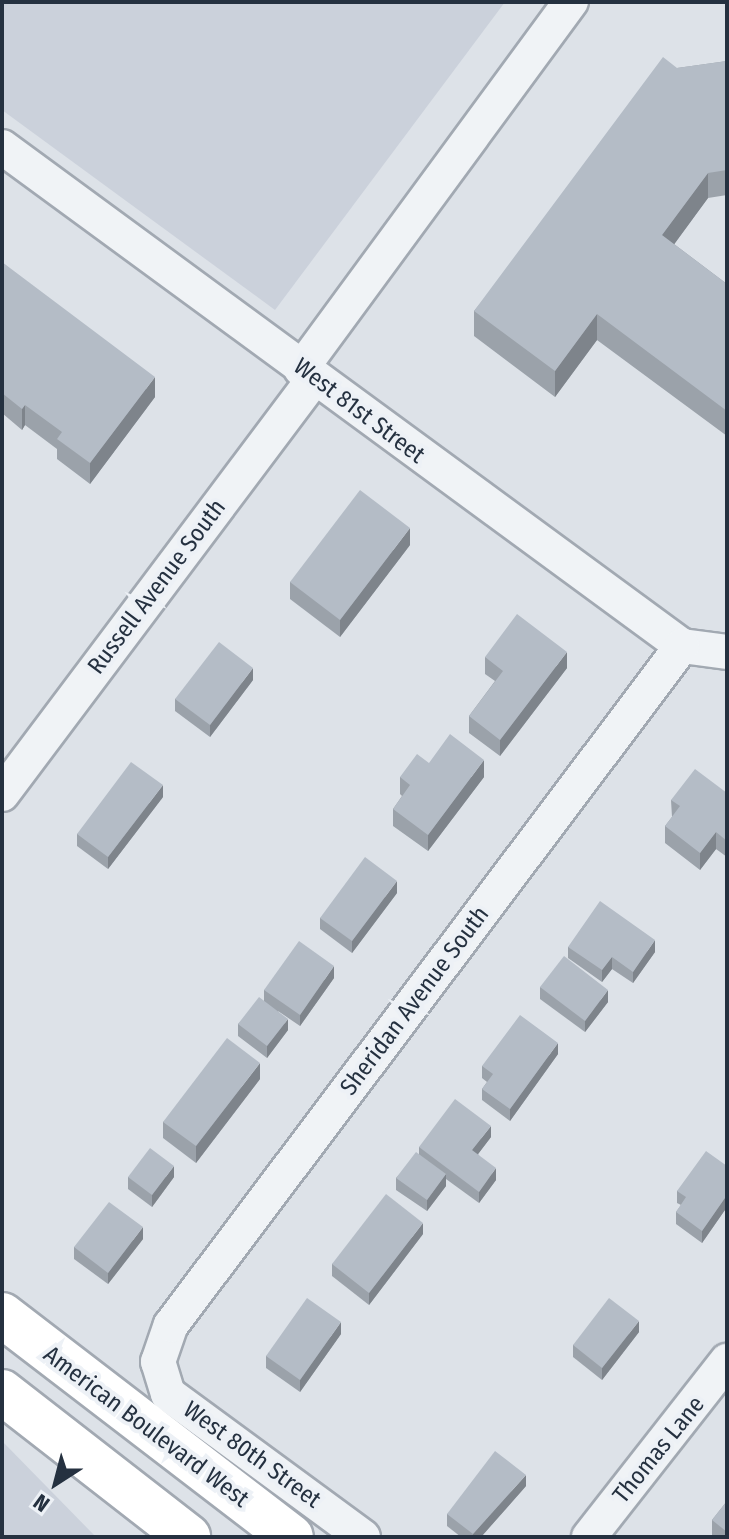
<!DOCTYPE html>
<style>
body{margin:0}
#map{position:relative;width:729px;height:1539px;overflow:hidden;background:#dde2e8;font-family:"Fira Sans Condensed",sans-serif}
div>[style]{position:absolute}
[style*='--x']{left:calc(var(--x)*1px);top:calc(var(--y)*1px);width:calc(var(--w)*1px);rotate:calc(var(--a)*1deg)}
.built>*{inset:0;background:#cbd1db}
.roads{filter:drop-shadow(2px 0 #a2a9b2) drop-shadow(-2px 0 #a2a9b2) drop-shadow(0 2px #a2a9b2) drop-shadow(0 -2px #a2a9b2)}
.minor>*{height:34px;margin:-17px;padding:0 17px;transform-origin:17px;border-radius:17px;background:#f0f3f6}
.secondary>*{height:44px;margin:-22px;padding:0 22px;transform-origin:22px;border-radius:22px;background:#fff}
.wall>*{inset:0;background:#9ba2aa}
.shaded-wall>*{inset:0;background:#7e848b}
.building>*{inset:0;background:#b4bcc6}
span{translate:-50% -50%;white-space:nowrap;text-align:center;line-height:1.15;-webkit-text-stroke:8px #edf1f6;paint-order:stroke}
.street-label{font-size:24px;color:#253140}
.frame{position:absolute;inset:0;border:4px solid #253140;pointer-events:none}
.north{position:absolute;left:16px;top:1443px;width:80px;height:80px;-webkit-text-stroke:6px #edf1f6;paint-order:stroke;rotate:216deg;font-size:22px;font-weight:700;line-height:32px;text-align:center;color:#253140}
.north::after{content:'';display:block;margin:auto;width:28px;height:36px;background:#253140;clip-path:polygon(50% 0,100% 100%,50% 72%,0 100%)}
</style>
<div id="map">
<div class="built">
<div style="clip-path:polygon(2px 2px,505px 2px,275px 310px,2px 110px)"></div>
<div style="clip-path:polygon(2px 1441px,96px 1537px,2px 1537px)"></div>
</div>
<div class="roads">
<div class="minor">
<div style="--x:2;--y:147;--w:843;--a:36.27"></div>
<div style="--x:682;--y:646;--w:45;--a:7.6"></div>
<div style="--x:301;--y:369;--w:456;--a:-53.7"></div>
<div style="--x:2;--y:794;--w:518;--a:-53.09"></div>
<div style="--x:363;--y:1537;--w:242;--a:-143.7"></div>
<div style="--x:168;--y:1394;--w:34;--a:-107"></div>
<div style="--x:158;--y:1362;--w:39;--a:-71"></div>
<div style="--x:171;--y:1325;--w:850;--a:-53.04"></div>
<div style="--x:589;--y:1537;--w:224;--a:-51.9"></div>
</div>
<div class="secondary">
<div style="--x:2;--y:1315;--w:364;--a:37.5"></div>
<div style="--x:2;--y:1392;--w:236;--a:37.9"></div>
</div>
</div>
<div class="wall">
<div style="clip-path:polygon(727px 61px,727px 195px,708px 198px,674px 244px,727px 284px,727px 436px,597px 340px,555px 397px,474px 336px,474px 311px,677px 68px)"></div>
<div style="clip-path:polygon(2px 262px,155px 397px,90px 484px,57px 459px,57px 449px,25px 425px,22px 430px,2px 413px)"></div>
<div style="clip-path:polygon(410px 545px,340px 637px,290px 599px,290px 582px)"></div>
<div style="clip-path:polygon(485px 657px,567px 668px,500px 756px,469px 733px,469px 716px,495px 681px,485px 674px)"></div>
<div style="clip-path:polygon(253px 680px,210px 737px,175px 711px,175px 699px)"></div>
<div style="clip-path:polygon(400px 777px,484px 777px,428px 851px,393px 826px,393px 809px,402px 796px,400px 794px)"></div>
<div style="clip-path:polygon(727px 793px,727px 857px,716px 849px,700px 870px,665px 843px,665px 826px,672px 817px,671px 800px)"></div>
<div style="clip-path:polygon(163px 797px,108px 869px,77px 846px,77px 834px)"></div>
<div style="clip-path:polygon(397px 893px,352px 953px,320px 929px,320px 918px)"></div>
<div style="clip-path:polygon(568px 947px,655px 952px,633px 983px,612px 969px,602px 982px,568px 958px)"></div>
<div style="clip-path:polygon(334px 978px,300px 1026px,278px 1011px,288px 1030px,267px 1058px,238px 1036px,238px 1024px,264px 1001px,264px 990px)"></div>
<div style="clip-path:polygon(540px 987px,608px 1002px,585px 1032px,540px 999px)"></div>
<div style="clip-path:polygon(558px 1054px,510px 1121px,482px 1100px,482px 1089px,487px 1082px,482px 1078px,482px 1066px)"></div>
<div style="clip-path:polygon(260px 1079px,196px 1163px,163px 1138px,163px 1122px)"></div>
<div style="clip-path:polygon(491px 1137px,478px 1154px,496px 1180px,479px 1203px,446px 1179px,446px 1186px,427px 1211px,396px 1190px,396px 1178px,419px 1154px,419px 1147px)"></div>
<div style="clip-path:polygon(727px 1166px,727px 1207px,702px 1243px,676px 1224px,676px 1212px,681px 1205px,677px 1203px,677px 1191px)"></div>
<div style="clip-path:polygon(128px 1177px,174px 1177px,152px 1207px,128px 1189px)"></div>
<div style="clip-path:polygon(423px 1234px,369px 1305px,332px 1276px,332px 1264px)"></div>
<div style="clip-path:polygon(143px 1239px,108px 1284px,74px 1259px,74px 1247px)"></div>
<div style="clip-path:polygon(639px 1332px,602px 1380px,573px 1357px,573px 1345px)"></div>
<div style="clip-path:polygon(341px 1334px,300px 1392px,266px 1368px,266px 1356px)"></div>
<div style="clip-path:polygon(526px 1486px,481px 1537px,461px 1537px,447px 1526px,447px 1514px)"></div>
<div style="clip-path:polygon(727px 1501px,727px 1537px,712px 1537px,712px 1520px)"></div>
</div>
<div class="shaded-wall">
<div style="clip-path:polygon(708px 173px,708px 198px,662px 261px,662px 235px)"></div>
<div style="clip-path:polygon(597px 314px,597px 340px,555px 397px,555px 371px)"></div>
<div style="clip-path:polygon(155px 377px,155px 397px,90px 484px,90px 463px)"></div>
<div style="clip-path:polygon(25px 405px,25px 425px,22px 430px,22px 409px)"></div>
<div style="clip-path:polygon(410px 528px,410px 545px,340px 637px,340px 620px)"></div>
<div style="clip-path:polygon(567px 652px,567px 668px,500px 756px,500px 740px)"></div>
<div style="clip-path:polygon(253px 668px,253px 680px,210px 737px,210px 725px)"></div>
<div style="clip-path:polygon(484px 760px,484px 777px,428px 851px,428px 835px)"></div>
<div style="clip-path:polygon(163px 785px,163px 797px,108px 869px,108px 857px)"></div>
<div style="clip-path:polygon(716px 832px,716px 849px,700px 870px,700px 853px)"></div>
<div style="clip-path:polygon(397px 881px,397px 893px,352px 953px,352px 941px)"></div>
<div style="clip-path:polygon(655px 940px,655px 952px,633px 983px,633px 972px)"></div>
<div style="clip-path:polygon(612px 957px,612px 969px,602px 982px,602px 970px)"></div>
<div style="clip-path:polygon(334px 966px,334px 978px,300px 1026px,300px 1015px)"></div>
<div style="clip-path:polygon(608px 990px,608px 1002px,585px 1032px,585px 1021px)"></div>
<div style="clip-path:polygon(288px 1019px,288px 1030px,267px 1058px,267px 1046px)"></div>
<div style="clip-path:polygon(558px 1043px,558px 1054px,510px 1121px,510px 1109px)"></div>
<div style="clip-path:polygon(260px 1063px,260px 1079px,196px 1163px,196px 1146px)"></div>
<div style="clip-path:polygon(491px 1126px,491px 1137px,472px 1162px,472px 1150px)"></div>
<div style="clip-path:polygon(174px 1166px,174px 1177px,152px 1207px,152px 1195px)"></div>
<div style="clip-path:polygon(496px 1168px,496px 1180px,479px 1203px,479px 1192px)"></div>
<div style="clip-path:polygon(446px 1174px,446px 1186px,427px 1211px,427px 1200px)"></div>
<div style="clip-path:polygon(727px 1195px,727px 1207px,702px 1243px,702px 1231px)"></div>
<div style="clip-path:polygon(423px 1223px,423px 1234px,369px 1305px,369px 1293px)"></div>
<div style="clip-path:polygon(143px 1227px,143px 1239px,108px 1284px,108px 1273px)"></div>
<div style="clip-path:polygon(639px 1321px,639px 1332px,602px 1380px,602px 1368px)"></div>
<div style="clip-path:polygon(341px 1322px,341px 1334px,300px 1392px,300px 1380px)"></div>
<div style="clip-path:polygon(526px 1475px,526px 1486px,481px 1537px,473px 1537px,473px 1534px)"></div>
</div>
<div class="building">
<div style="clip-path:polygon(663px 57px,677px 68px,727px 61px,727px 170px,708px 173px,662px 235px,727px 284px,727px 411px,597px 314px,555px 371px,474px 311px)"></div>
<div style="clip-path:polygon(2px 262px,155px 377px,90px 463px,57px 439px,62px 432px,25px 405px,22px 409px,2px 393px)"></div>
<div style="clip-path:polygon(360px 490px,410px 528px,340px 620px,290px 582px)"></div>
<div style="clip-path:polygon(517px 614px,567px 652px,500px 740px,469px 716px,503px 671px,485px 657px)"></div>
<div style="clip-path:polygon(219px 642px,253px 668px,210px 725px,175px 699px)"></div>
<div style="clip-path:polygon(450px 734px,484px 760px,428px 835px,393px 809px,410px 785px,400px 777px,417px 754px,429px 763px)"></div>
<div style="clip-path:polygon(131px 762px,163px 785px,108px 857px,77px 834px)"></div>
<div style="clip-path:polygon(695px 769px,727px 793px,727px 841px,716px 832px,700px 853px,665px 826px,680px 806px,671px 800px)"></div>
<div style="clip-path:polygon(365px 857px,397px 881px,352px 941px,320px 918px)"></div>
<div style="clip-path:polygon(600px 901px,655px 940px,633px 972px,612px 957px,602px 970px,568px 947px)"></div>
<div style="clip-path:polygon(299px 941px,334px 966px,300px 1015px,264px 990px)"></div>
<div style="clip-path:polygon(564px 956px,608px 990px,585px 1021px,540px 987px)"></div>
<div style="clip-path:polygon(259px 997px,288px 1019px,267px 1046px,238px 1024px)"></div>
<div style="clip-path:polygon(520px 1015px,558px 1043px,510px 1109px,482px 1089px,493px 1074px,482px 1066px)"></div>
<div style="clip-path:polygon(227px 1038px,260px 1063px,196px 1146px,163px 1122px)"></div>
<div style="clip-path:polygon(455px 1099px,491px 1126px,472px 1150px,496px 1168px,479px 1192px,419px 1147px)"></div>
<div style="clip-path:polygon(150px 1148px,174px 1166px,152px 1195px,128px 1177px)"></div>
<div style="clip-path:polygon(706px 1151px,727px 1166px,727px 1195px,702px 1231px,676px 1212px,686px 1197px,677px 1191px)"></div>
<div style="clip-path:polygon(416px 1152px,446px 1174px,427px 1200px,396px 1178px)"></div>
<div style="clip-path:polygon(386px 1194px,423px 1223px,369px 1293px,332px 1264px)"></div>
<div style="clip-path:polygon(109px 1202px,143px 1227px,108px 1273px,74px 1247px)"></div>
<div style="clip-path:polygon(307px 1298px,341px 1322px,300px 1380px,266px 1356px)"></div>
<div style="clip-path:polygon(609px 1298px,639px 1321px,602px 1368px,573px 1345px)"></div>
<div style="clip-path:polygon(495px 1451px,526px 1475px,473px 1534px,447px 1514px)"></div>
<div style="clip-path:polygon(727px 1501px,727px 1532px,712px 1520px)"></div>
</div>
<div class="street-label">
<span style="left:359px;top:411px;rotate:37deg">West 81st Street</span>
<span style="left:157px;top:587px;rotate:-53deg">Russell Avenue South</span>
<span style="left:415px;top:1001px;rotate:-53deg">Sheridan Avenue South</span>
<span style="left:146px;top:1427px;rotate:37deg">American Boulevard West</span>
<span style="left:659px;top:1450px;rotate:-51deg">Thomas Lane</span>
<span style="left:252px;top:1455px;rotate:36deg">West 80th Street</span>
</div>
<div class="frame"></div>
<div class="north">N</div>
</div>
